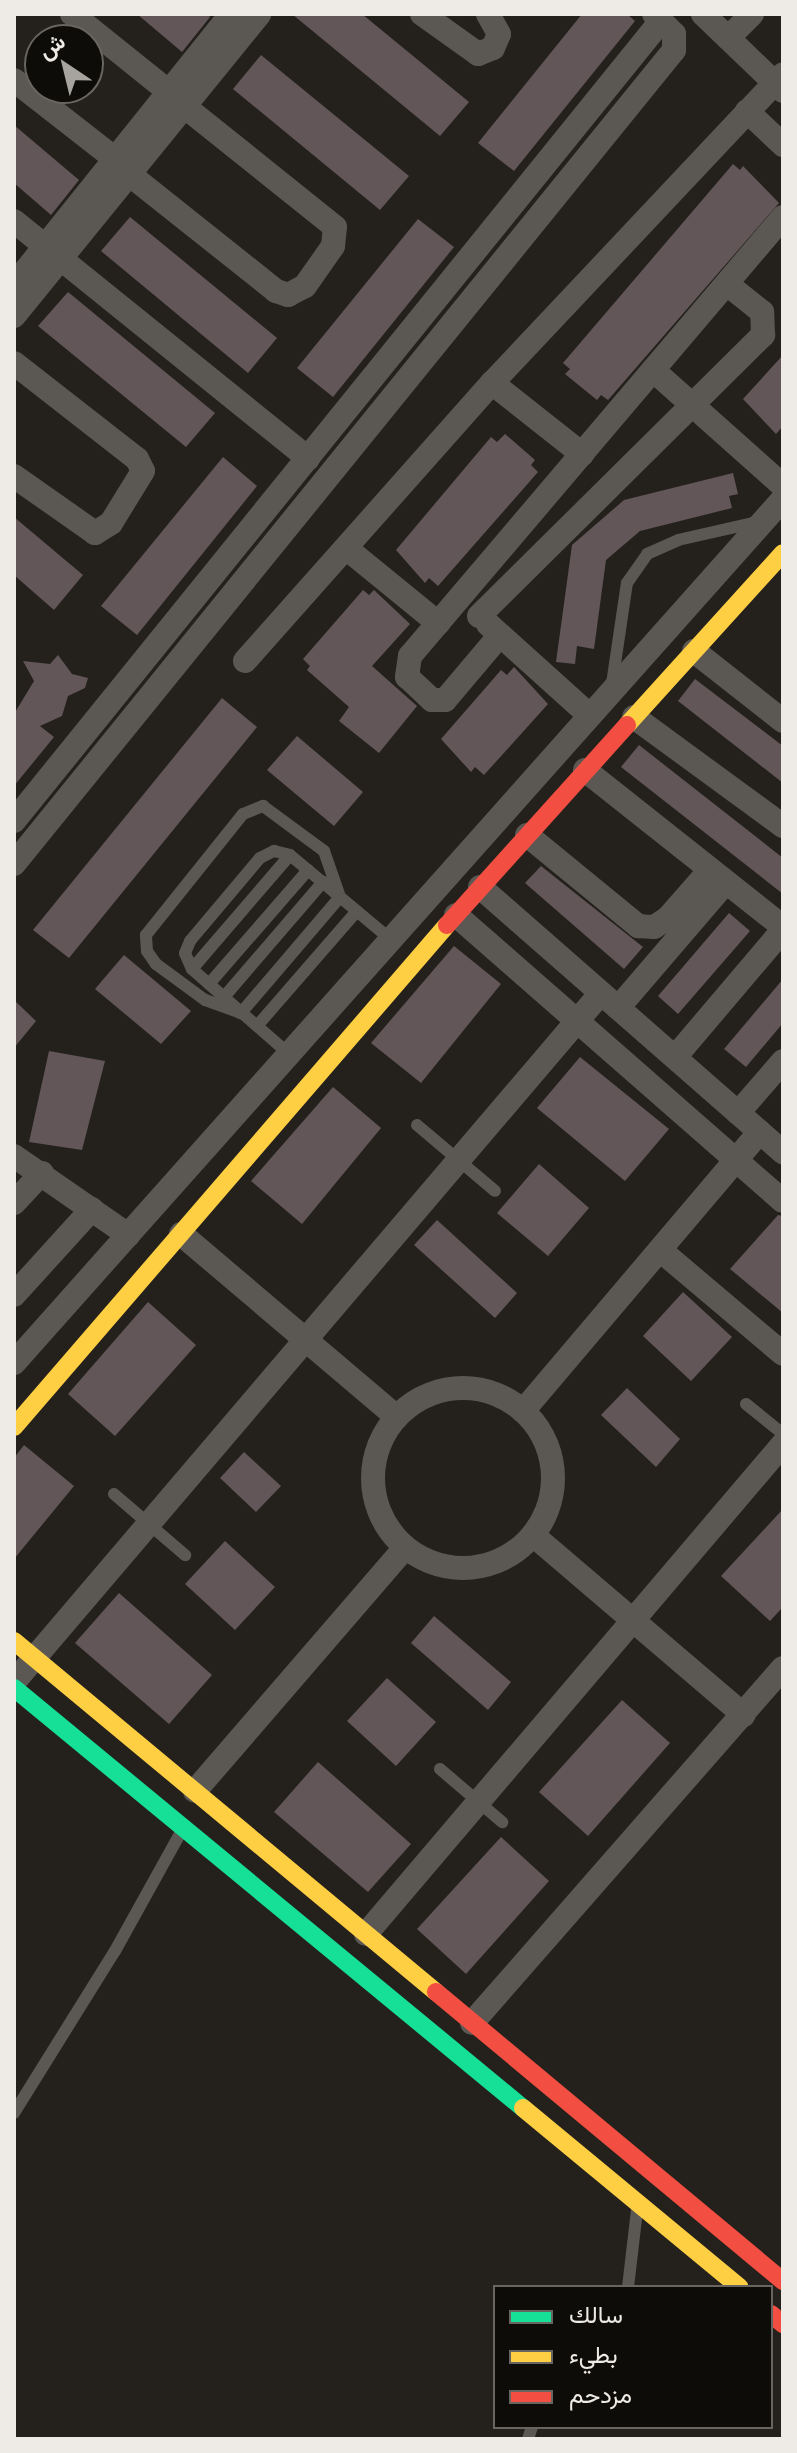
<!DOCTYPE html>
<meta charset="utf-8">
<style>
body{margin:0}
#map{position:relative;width:797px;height:2453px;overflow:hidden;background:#24211d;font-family:"IBM Plex Sans",Vazirmatn,sans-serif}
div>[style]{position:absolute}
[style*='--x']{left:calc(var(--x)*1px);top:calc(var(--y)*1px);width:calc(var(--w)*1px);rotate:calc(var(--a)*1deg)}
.building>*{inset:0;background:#625658}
.lane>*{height:12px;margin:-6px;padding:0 6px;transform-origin:6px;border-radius:6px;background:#5b5854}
.street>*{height:24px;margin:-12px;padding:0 12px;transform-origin:12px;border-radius:12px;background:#5b5854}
.street>.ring{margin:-12px;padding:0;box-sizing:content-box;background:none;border:24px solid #5b5854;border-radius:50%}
.fast>*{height:18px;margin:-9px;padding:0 9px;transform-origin:9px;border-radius:9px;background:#16e098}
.slow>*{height:18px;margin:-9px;padding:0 9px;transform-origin:9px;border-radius:9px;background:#ffcf43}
.jam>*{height:18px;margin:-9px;padding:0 9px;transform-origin:9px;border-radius:9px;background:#f24e42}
span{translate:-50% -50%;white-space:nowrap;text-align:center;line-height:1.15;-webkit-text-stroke:6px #0e0c08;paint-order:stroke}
.frame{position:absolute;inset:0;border:16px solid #eeeae5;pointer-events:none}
.legend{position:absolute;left:493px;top:2285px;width:280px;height:144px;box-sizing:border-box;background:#0e0c08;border:2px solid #686560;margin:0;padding:10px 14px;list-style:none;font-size:24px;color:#eeeae5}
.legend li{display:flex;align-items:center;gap:16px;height:40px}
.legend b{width:40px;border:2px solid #686560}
.north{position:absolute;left:24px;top:24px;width:80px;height:80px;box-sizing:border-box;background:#0e0c08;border:2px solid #686560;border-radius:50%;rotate:325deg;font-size:22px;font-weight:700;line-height:32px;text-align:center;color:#eeeae5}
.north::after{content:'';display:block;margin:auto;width:28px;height:36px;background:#a7a49f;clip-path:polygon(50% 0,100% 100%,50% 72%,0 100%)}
</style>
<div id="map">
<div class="building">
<div style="clip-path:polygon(137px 14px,207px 14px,210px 17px,182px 52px)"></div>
<div style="clip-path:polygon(292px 14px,362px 14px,469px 102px,440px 136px)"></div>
<div style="clip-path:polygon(582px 14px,627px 14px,635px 21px,514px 171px,478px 143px)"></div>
<div style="clip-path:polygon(261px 55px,409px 176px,380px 210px,233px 89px)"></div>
<div style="clip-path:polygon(14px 125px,79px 180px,51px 215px,14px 183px)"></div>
<div style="clip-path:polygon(733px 164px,740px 170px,743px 166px,779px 203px,608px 400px,601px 395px,597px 400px,565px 374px,570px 369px,563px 363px)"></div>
<div style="clip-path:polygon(130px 217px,277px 338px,248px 373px,101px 251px)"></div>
<div style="clip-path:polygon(418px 219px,454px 247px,333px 397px,297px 368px)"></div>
<div style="clip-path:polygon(68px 292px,215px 413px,186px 447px,38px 326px)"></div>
<div style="clip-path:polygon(783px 355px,783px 426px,776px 434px,743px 399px)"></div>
<div style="clip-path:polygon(505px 434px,535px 460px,531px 465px,538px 472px,438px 586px,429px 578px,425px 583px,396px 550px,491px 437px,497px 442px)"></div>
<div style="clip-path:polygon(223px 457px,257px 486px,137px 635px,101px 606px)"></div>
<div style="clip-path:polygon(733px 473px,738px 494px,729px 496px,732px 508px,640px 531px,606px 560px,594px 649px,577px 646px,575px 664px,556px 662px,572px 545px,624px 500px)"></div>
<div style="clip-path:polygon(14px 517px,83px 575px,54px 610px,14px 575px)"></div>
<div style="clip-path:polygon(363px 590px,369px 595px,374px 590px,410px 624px,372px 666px,417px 706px,379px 753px,339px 721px,349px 707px,307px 670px,310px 666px,303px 659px)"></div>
<div style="clip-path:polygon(58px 655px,72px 674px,88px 678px,85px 688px,68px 696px,62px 716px,40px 726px,54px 737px,14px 786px,14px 714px,34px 681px,23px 661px,50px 664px)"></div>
<div style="clip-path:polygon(514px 667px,548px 704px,484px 775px,475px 767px,471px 772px,441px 739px,501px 670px,507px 675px)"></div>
<div style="clip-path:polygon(695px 679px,783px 746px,783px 783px,678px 701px)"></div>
<div style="clip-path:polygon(222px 698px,257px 727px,69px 958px,33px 930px)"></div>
<div style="clip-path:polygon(297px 736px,363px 792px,334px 826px,267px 770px)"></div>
<div style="clip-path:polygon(639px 745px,783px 858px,783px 894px,621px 767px)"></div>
<div style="clip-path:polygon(541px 866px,643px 947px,624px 969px,525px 883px)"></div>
<div style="clip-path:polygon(729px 913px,750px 931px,678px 1014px,658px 996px)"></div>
<div style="clip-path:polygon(454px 946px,501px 984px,421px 1083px,371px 1043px)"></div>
<div style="clip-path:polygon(124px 955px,191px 1011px,161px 1044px,95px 989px)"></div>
<div style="clip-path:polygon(783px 979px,783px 1023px,746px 1067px,724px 1049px)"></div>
<div style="clip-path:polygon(14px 1000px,36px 1021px,14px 1048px)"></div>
<div style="clip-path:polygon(49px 1051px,105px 1061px,82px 1150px,29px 1142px)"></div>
<div style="clip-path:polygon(580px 1057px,669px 1129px,625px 1181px,537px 1108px)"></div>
<div style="clip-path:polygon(333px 1087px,381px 1128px,302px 1224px,251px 1181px)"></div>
<div style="clip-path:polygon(539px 1164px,589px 1208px,548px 1256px,497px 1213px)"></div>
<div style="clip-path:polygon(778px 1215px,783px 1216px,783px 1313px,730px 1269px)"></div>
<div style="clip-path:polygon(437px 1220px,517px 1293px,495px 1318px,414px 1245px)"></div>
<div style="clip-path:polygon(683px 1292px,732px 1337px,691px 1381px,643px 1336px)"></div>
<div style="clip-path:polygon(148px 1302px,196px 1345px,115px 1436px,68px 1394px)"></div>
<div style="clip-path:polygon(627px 1388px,680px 1439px,656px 1467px,601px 1415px)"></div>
<div style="clip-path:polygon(24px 1445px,74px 1486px,14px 1559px,14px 1458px)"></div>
<div style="clip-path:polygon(244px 1452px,281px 1486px,256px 1512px,220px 1478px)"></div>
<div style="clip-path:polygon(783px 1509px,783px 1607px,770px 1621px,721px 1576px)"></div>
<div style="clip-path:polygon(225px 1541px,275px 1587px,235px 1630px,185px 1584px)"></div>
<div style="clip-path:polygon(119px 1593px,212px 1675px,169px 1724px,75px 1643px)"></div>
<div style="clip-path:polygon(434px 1616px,511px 1682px,488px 1710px,411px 1643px)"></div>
<div style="clip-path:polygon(387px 1678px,436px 1722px,396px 1766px,347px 1721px)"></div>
<div style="clip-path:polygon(622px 1700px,670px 1743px,588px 1836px,539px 1792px)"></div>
<div style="clip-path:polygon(318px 1762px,411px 1844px,368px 1892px,274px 1812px)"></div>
<div style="clip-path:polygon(501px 1837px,549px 1881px,466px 1974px,417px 1929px)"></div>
</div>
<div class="lane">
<div style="--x:612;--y:684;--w:102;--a:-81.6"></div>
<div style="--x:627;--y:583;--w:35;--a:-55"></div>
<div style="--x:647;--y:554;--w:34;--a:-24"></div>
<div style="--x:678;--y:540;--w:81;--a:-12.8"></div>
<div style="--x:263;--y:806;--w:76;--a:36.4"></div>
<div style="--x:324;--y:851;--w:49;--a:70.8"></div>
<div style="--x:340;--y:897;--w:153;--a:130.5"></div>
<div style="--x:241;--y:1013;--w:38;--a:-160"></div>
<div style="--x:205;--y:1000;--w:61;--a:-143.7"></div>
<div style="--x:156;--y:964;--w:16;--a:-125"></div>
<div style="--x:147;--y:951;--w:16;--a:-94"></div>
<div style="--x:146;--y:935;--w:155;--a:-51.3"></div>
<div style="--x:243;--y:814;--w:22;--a:-22"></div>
<div style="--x:192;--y:969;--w:150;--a:-49.3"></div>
<div style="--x:209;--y:984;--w:151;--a:-49"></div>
<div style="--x:224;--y:997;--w:152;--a:-49.3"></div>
<div style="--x:257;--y:1026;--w:152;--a:-49"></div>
<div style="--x:289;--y:1054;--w:129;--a:-138.8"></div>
<div style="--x:192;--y:969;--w:17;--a:-114"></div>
<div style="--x:185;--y:953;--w:13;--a:-67"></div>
<div style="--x:190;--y:941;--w:109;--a:-49.9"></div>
<div style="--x:260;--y:858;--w:16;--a:-27"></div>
<div style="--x:274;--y:851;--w:16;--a:14"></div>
<div style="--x:290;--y:855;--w:129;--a:40"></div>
<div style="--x:417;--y:1125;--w:102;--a:40.2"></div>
<div style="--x:746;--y:1404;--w:48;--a:39"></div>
<div style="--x:114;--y:1494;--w:94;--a:40.7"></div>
<div style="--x:440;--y:1769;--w:82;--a:40.5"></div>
<div style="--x:14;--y:2113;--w:191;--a:-58.1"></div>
<div style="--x:115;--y:1951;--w:138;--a:-61"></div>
<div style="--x:628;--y:2287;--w:78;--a:-83.3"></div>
<div style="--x:528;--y:2439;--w:13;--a:-72"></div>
</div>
<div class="street">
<div style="--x:72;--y:14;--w:124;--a:38.8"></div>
<div style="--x:422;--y:14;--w:69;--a:35.5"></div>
<div style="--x:478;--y:54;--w:16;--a:-22"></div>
<div style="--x:493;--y:48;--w:15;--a:-67"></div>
<div style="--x:499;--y:34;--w:23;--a:-119"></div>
<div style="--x:703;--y:14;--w:111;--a:43.9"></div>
<div style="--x:728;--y:38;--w:34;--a:-45"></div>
<div style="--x:14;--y:80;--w:128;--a:38"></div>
<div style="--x:747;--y:111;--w:50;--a:43.4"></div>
<div style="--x:129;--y:174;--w:188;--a:38.5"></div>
<div style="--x:276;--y:291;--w:13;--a:18"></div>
<div style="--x:288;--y:295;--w:19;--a:-28"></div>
<div style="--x:305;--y:286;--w:49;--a:-55"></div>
<div style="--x:333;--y:246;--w:19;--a:-84"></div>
<div style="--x:335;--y:227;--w:193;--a:-141.3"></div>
<div style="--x:14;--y:221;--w:378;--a:38.9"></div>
<div style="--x:14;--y:285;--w:347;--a:-51.3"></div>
<div style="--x:14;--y:316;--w:389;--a:-50.9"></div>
<div style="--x:14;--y:363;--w:156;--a:38"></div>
<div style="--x:137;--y:459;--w:13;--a:63"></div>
<div style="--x:143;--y:471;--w:61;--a:121.6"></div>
<div style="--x:111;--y:523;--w:19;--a:148"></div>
<div style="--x:95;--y:533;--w:99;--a:-144.9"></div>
<div style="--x:653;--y:370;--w:174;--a:41.7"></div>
<div style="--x:492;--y:383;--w:115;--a:38.3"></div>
<div style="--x:346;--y:548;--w:119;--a:39.2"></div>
<div style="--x:479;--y:616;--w:400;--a:-44.7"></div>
<div style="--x:763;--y:335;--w:23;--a:-92"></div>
<div style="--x:762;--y:312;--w:45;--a:-141.3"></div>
<div style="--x:488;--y:624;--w:136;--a:42"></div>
<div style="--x:500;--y:635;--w:85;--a:130.2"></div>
<div style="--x:445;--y:700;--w:13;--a:180"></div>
<div style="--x:432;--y:700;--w:34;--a:-137"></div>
<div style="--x:407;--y:677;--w:21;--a:-82"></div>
<div style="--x:410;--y:656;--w:576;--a:-49.65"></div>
<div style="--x:694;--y:651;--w:113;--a:38.2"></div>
<div style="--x:245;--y:661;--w:372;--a:-48.4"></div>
<div style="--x:492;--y:383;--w:424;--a:-46.7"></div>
<div style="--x:634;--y:717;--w:185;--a:36.2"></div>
<div style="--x:585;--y:770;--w:253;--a:38.4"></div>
<div style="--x:14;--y:821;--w:1029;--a:-51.04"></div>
<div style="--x:527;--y:835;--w:144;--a:39.3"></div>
<div style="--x:638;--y:926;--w:16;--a:4"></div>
<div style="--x:654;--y:927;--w:17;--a:-33"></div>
<div style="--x:668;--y:918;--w:62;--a:-48.9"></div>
<div style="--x:14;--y:864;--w:1048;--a:-50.96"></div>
<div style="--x:674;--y:50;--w:16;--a:-90"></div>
<div style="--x:674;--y:34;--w:28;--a:-135"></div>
<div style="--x:480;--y:887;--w:403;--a:41.2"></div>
<div style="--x:456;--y:915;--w:434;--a:41.2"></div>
<div style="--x:618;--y:1008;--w:165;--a:-49.4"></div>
<div style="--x:676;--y:1056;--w:165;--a:-49.7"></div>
<div style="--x:738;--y:1113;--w:69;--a:-49.1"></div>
<div style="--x:14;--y:1156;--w:139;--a:34.7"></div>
<div style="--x:14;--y:1203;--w:41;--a:-47"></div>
<div style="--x:181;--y:1234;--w:283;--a:40.3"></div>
<div style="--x:660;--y:1250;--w:161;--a:40.2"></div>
<div style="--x:14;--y:1295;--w:116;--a:-47.8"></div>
<div style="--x:14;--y:1363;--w:1157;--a:-48.33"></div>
<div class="ring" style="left:373px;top:1388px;width:156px;height:156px"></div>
<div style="--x:523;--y:1411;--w:366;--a:-49.7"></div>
<div style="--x:533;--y:1535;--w:277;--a:40.5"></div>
<div style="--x:14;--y:1682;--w:905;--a:-49.57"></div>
<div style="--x:195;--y:1791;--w:321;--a:-49.2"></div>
<div style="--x:366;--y:1934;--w:643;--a:-49.6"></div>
<div style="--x:472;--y:2023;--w:472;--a:-48.8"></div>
</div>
<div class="fast">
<div style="--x:14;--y:1688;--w:660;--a:39.53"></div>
</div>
<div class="slow">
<div style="--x:627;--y:725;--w:232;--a:-47.8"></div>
<div style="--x:14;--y:1427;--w:663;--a:-49.22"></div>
<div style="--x:14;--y:1641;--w:549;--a:39.75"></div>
<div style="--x:523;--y:2108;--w:281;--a:39.6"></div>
</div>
<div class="jam">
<div style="--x:447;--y:925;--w:269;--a:-48"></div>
<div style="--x:436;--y:1992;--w:452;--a:39.8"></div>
<div style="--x:771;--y:2314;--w:16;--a:40"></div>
</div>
<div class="frame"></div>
<ul class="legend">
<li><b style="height:10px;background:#16e098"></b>سالك</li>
<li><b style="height:10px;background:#ffcf43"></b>بطيء</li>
<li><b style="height:10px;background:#f24e42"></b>مزدحم</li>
</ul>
<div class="north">ش</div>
</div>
